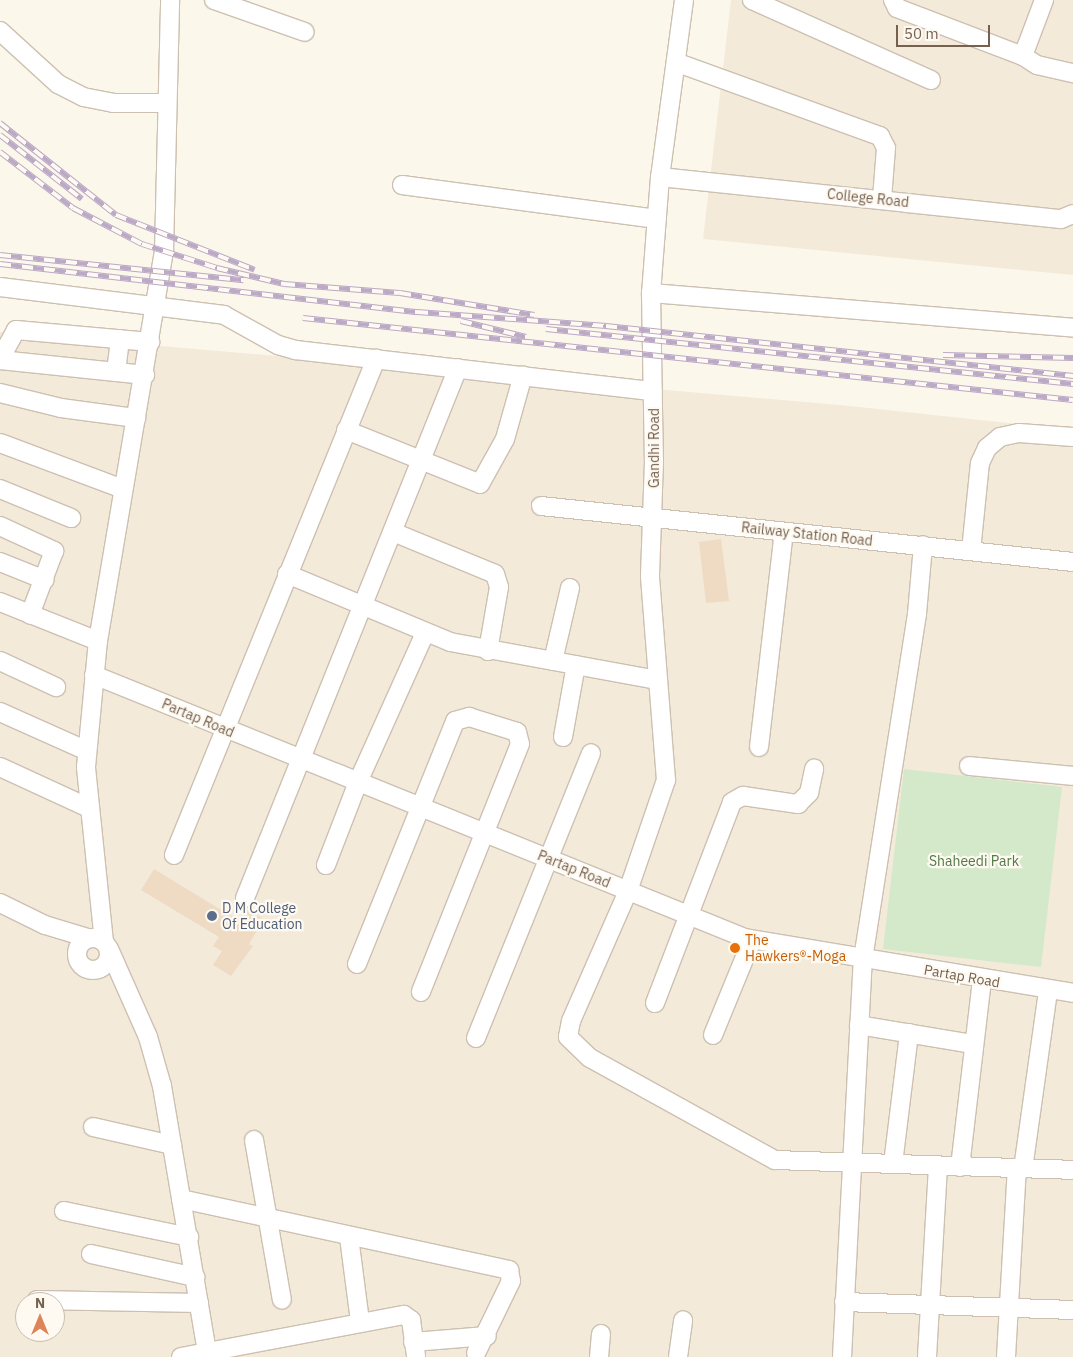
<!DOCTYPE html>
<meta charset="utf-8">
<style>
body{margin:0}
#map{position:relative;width:1073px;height:1357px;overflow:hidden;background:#fcf7eb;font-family:"IBM Plex Sans",sans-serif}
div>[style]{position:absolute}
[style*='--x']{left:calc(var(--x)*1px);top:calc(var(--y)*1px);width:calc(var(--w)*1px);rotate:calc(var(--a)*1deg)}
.residential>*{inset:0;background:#f3eada}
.green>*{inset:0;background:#d3e9ca}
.building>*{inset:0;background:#efdac4}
.roads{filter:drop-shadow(1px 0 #cdc0b1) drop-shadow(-1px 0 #cdc0b1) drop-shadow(0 1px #cdc0b1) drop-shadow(0 -1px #cdc0b1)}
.minor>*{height:18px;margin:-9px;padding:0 9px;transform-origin:9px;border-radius:9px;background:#fff}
.minor>.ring{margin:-9px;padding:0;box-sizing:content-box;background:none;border:18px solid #fff;border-radius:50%}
.rail>*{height:5.5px;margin-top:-2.75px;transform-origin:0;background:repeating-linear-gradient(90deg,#fefaf2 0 11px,#bba9c6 0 22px);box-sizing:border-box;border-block:1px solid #bba9c6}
.dots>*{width:14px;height:14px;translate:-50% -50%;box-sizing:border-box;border:2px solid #fefaf2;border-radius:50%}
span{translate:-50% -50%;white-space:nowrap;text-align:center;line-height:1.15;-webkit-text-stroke:4.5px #fefaf2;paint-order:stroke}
.street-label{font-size:14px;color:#76614f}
.park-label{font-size:14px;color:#517a47}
.service-label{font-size:14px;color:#4e5e75}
.left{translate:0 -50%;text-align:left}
.food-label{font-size:14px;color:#c56008}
.north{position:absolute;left:15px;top:1292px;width:50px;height:50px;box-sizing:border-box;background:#fefaf2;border:1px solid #c8bdb1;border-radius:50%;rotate:0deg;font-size:14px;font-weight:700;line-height:20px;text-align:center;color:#76614f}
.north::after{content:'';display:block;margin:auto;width:18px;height:22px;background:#dd8459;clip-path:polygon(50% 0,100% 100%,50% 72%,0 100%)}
.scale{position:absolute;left:896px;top:25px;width:94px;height:22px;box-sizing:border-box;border:2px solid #76614f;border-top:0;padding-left:6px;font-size:15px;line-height:18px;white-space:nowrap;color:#76614f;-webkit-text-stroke:4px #fefaf2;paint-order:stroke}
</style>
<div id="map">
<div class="residential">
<div style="clip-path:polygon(731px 0,1073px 0,1073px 275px,703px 239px)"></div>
<div style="clip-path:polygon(evenodd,0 332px,840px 405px,1073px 430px,1073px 1357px,0 1357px,0 332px,25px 1302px,55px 1302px,55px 1332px,25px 1332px,25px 1302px)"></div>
</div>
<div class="green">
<div style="clip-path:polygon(904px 769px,1062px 787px,1041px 967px,883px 949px)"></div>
</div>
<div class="building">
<div style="clip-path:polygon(721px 539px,729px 601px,706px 603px,699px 542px)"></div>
<div style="clip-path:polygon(154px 869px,236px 919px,243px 908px,264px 919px,249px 944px,253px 946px,231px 976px,213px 965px,222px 951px,213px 946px,219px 937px,141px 890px)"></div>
</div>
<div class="roads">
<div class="minor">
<div style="--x:214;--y:0;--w:96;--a:19.4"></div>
<div style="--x:684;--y:0;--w:179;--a:97.7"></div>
<div style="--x:660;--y:177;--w:116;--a:94.4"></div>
<div style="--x:651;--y:293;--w:168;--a:89"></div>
<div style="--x:654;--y:461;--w:116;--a:92"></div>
<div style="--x:650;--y:577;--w:204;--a:85.5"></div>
<div style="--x:666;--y:780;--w:117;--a:108.9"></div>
<div style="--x:628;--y:891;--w:142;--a:113.7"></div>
<div style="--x:571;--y:1021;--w:16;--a:101"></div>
<div style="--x:568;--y:1037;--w:30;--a:44"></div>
<div style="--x:590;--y:1058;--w:211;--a:28.9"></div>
<div style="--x:775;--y:1160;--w:298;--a:1.9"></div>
<div style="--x:752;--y:0;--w:196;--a:24.1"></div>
<div style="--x:893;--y:0;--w:9;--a:63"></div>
<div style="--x:897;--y:8;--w:135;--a:20.9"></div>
<div style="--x:1044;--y:0;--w:60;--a:110.6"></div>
<div style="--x:1023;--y:56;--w:17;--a:33"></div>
<div style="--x:1037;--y:65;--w:37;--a:13"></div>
<div style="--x:0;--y:31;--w:79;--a:42.4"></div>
<div style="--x:58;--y:84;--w:28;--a:27"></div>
<div style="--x:83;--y:97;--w:31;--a:11"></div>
<div style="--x:113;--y:103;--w:54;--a:0"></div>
<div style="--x:678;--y:63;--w:215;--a:19.9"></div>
<div style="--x:880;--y:136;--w:13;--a:63"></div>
<div style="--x:886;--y:148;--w:51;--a:94.5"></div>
<div style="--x:660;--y:177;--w:403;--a:6"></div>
<div style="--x:1061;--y:219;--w:13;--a:-23"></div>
<div style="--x:402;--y:185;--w:257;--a:7.6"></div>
<div style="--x:0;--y:287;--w:226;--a:7.1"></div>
<div style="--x:224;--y:315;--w:62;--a:29.1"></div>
<div style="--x:278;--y:345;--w:19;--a:16"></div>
<div style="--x:296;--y:350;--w:359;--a:6.6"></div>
<div style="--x:651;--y:293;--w:423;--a:4.7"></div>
<div style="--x:0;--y:359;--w:33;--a:-61"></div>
<div style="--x:16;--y:330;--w:135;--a:5.1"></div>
<div style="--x:0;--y:360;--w:146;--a:5.9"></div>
<div style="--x:116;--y:372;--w:33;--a:-83"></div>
<div style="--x:0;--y:393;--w:63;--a:13.8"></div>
<div style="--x:61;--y:408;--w:76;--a:7.6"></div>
<div style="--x:346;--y:430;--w:144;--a:21.9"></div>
<div style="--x:480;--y:484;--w:51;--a:-60.9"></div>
<div style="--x:505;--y:439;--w:66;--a:-74.3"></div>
<div style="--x:0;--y:443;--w:131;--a:20.5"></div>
<div style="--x:0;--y:489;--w:77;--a:22.2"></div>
<div style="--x:541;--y:506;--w:535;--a:6.01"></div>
<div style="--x:0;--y:526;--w:60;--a:24.8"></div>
<div style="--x:54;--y:551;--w:68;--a:110.6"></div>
<div style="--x:393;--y:532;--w:110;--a:22.4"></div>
<div style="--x:495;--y:574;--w:14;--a:73"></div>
<div style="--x:499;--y:587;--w:65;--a:99.8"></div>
<div style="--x:971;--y:551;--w:88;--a:-84.2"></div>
<div style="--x:980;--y:463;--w:17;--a:-65"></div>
<div style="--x:987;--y:448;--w:17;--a:-40"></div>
<div style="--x:1000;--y:437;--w:19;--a:-12"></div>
<div style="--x:1019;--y:433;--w:54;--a:4.2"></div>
<div style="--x:0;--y:562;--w:48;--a:21.8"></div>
<div style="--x:287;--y:574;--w:177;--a:22.6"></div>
<div style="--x:450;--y:642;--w:210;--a:10.4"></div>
<div style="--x:0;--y:602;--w:105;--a:21.7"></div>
<div style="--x:0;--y:661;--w:62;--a:24.9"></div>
<div style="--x:553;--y:661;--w:75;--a:-76.9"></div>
<div style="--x:94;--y:675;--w:702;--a:22"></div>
<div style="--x:745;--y:938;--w:333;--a:9.5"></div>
<div style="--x:0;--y:712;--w:95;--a:24.1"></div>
<div style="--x:563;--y:737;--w:73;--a:-79.8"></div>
<div style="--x:759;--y:747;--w:216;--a:-83.4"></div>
<div style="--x:969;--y:766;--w:104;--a:5.5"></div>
<div style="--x:0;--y:767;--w:98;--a:24.7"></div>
<div style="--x:174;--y:855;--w:536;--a:-67.84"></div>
<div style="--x:326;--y:865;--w:89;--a:-68.9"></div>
<div style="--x:358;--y:782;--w:163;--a:-65.8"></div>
<div style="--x:245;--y:898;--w:571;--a:-68.11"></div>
<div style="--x:0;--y:903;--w:50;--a:26.1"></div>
<div style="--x:45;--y:925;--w:45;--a:16.8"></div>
<div class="ring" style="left:77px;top:938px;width:14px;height:14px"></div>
<div style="--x:104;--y:942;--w:176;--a:-95.9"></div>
<div style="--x:86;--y:767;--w:127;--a:-84.6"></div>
<div style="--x:98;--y:641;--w:396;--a:-80.4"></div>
<div style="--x:164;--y:251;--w:251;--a:-88.6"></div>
<div style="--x:109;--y:949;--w:96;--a:66.1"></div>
<div style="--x:148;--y:1037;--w:51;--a:74.1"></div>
<div style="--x:162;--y:1086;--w:275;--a:80.4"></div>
<div style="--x:357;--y:964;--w:262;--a:-68"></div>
<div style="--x:455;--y:721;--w:15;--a:-16"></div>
<div style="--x:469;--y:717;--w:50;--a:17.4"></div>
<div style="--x:517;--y:732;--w:12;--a:76"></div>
<div style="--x:520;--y:744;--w:267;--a:111.8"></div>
<div style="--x:655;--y:1003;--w:215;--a:-69"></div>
<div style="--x:732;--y:802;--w:13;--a:-29"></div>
<div style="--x:743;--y:796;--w:56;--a:8.3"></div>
<div style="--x:798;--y:804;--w:16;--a:-45"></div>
<div style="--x:809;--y:793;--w:25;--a:-78"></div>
<div style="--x:859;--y:1025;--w:116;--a:9.5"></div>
<div style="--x:713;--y:1035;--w:103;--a:-67.7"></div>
<div style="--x:476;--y:1038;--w:307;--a:-68"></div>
<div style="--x:93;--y:1127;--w:81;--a:12.8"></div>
<div style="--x:254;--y:1140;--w:162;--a:80.1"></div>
<div style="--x:893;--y:1164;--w:132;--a:-83"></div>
<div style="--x:960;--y:1167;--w:187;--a:-83.3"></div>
<div style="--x:1023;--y:1169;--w:181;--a:-82"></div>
<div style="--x:181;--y:1199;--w:336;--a:12.2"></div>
<div style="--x:509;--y:1270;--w:11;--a:80"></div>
<div style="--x:511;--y:1281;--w:80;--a:115.9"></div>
<div style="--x:64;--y:1211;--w:128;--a:11.7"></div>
<div style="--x:349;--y:1237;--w:86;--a:82.6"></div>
<div style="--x:91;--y:1254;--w:107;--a:12.5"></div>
<div style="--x:37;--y:1300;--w:162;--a:1.1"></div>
<div style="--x:844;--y:1302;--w:229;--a:2"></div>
<div style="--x:413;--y:1342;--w:74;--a:-4.6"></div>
<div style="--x:181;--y:1357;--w:227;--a:-10.7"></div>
<div style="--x:404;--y:1315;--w:9;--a:36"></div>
<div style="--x:411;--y:1320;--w:37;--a:82"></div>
<div style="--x:599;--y:1357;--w:23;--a:-85"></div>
<div style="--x:678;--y:1357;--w:37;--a:-82"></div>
<div style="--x:842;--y:1357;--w:399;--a:-87"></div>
<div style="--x:863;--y:959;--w:349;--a:-81.1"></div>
<div style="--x:917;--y:614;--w:69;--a:-85"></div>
<div style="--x:927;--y:1357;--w:191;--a:-86.7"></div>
<div style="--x:1006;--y:1357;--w:189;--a:-86.7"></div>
</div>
</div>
<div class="rail">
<div style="--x:0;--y:123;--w:148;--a:38.4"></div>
<div style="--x:116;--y:215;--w:149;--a:21.6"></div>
<div style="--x:0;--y:135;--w:104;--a:38"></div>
<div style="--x:0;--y:152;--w:92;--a:37.5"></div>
<div style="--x:73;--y:208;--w:78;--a:27.6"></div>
<div style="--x:142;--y:244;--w:79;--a:17.7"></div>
<div style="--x:217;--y:268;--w:69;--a:13.4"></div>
<div style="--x:284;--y:284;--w:116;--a:4.4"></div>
<div style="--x:400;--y:293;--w:136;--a:9.3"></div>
<div style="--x:0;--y:255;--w:245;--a:5.9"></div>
<div style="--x:0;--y:264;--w:420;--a:6.6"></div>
<div style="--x:417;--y:312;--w:190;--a:4.2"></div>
<div style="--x:606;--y:326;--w:470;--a:6.1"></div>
<div style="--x:303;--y:318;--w:774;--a:6.08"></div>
<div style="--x:461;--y:321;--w:67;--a:13.8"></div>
<div style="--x:546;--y:329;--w:530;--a:5.96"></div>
<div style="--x:943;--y:355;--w:130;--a:1.3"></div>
</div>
<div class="dots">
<div style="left:212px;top:916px;background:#5c6f8a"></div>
<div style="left:735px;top:948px;background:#e8710a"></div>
</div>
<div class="street-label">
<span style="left:868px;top:198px;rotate:6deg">College Road</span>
<span style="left:654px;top:448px;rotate:-90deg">Gandhi Road</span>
<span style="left:807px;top:534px;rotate:6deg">Railway Station Road</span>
<span style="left:198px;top:718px;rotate:23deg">Partap Road</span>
<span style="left:574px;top:869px;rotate:22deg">Partap Road</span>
<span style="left:962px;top:976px;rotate:10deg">Partap Road</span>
</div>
<div class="park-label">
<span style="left:974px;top:861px">Shaheedi Park</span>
</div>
<div class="service-label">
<span class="left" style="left:222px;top:916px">D M College<br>Of Education</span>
</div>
<div class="food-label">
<span class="left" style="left:745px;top:948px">The<br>Hawkers®-Moga</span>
</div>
<div class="north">N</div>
<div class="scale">50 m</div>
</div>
